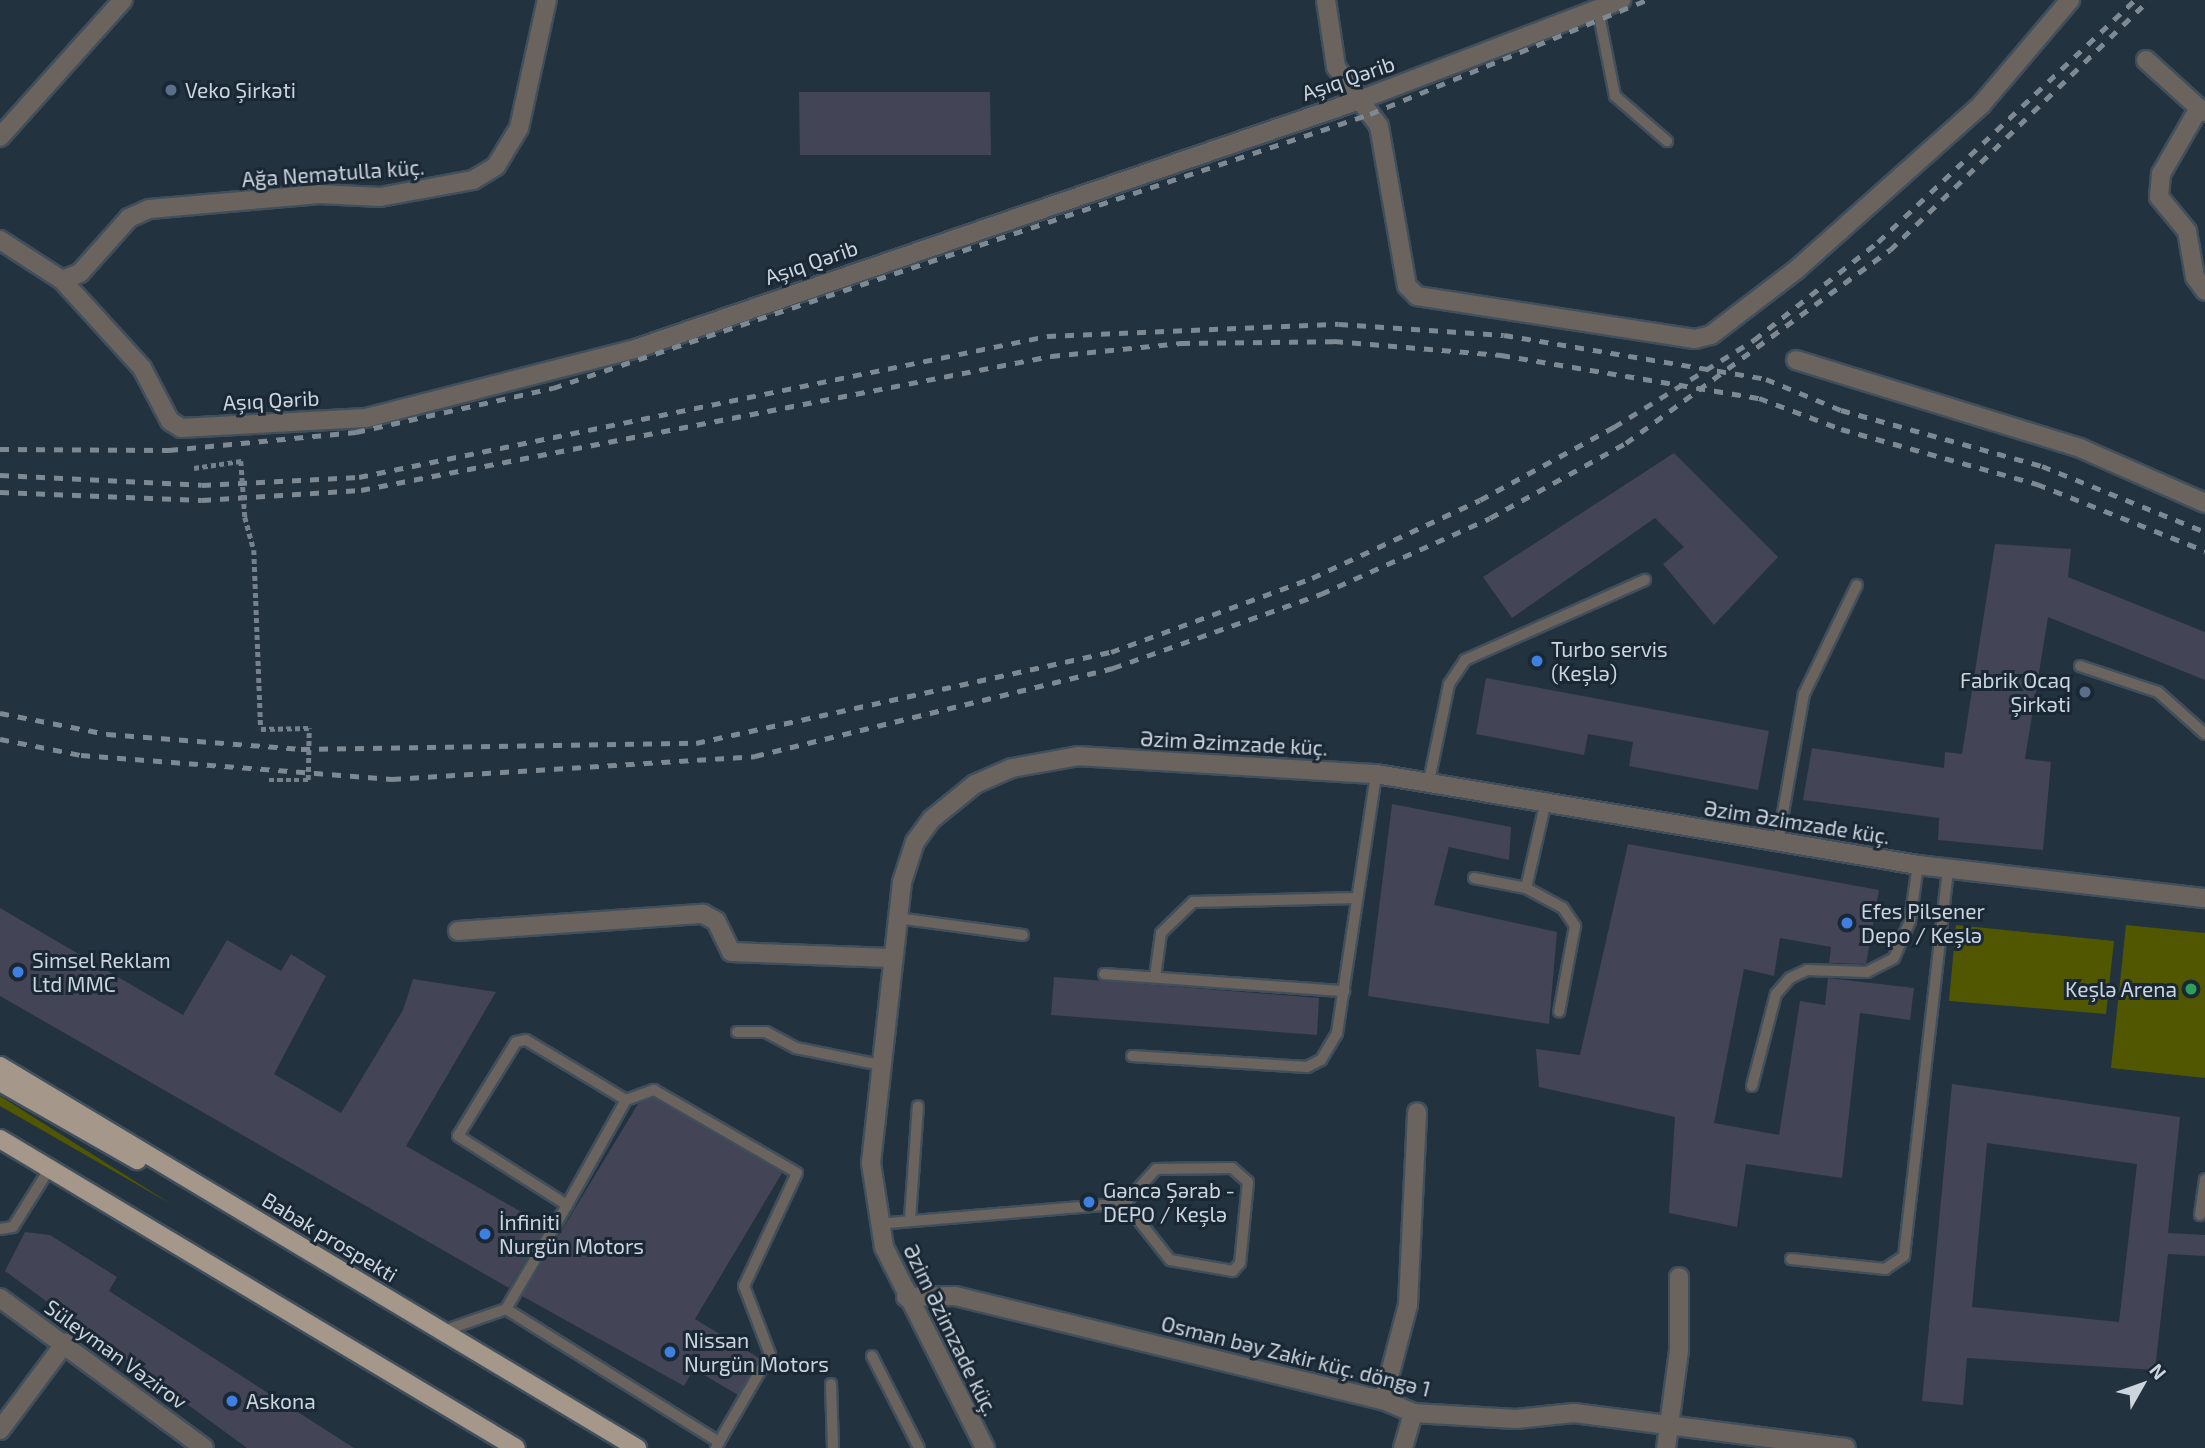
<!DOCTYPE html>
<meta charset="utf-8">
<style>
body{margin:0}
#map{position:relative;width:2205px;height:1448px;overflow:hidden;background:#23323f;font-family:"Exo 2",sans-serif}
div>[style]{position:absolute}
[style*='--x']{left:calc(var(--x)*1px);top:calc(var(--y)*1px);width:calc(var(--w)*1px);rotate:calc(var(--a)*1deg)}
.green>*{inset:0;background:#515700}
.building>*{inset:0;background:#434456}
.path>*{height:4.5px;margin-top:-2.25px;transform-origin:0;background:repeating-linear-gradient(90deg,#75828d 0 5px,transparent 0 8.5px)}
.roads{filter:drop-shadow(2px 0 #414f5c) drop-shadow(-2px 0 #414f5c) drop-shadow(0 2px #414f5c) drop-shadow(0 -2px #414f5c)}
.service>*{height:10px;margin:-5px;padding:0 5px;transform-origin:5px;border-radius:5px;background:#6b645e}
.minor>*{height:18px;margin:-9px;padding:0 9px;transform-origin:9px;border-radius:9px;background:#6b645e}
.tertiary>*{height:18px;margin:-9px;padding:0 9px;transform-origin:9px;border-radius:9px;background:#6b645e}
.primary>*{height:18px;margin:-9px;padding:0 9px;transform-origin:9px;border-radius:9px;background:#a59789}
.rail>*{height:5px;margin-top:-2.5px;transform-origin:0;background:repeating-linear-gradient(90deg,#7d8993 0 9px,transparent 0 18px)}
.path-bridge>*{height:4.5px;margin-top:-2.25px;transform-origin:0;background:repeating-linear-gradient(90deg,#75828d 0 5px,transparent 0 8.5px)}
.dots>*{width:19px;height:19px;translate:-50% -50%;box-sizing:border-box;border:4px solid #1a2835;border-radius:50%}
span{translate:-50% -50%;white-space:nowrap;text-align:center;line-height:1.15;-webkit-text-stroke:6px #1a2835;paint-order:stroke}
.street-label{font-size:21px;color:#ccd5de}
.poi-label{font-size:21px;color:#ccd5de}
.left{translate:0 -50%;text-align:left}
.right{translate:-100% -50%;text-align:right}
.north{position:absolute;left:2107px;top:1350px;width:70px;height:70px;-webkit-text-stroke:5px #1a2835;paint-order:stroke;rotate:50deg;font-size:19px;font-weight:700;line-height:28px;text-align:center;color:#ccd5de}
.north::after{content:'';display:block;margin:auto;width:24px;height:32px;background:#ccd5de;clip-path:polygon(50% 0,100% 100%,50% 72%,0 100%)}
</style>
<div id="map">
<div class="green">
<div style="clip-path:polygon(1956px 925px,2114px 941px,2106px 1014px,1949px 1001px)"></div>
<div style="clip-path:polygon(2126px 925px,2205px 933px,2205px 1078px,2111px 1068px)"></div>
<div style="clip-path:polygon(0 1096px,171px 1204px,0 1106px)"></div>
</div>
<div class="building">
<div style="clip-path:polygon(799px 92px,990px 92px,991px 155px,800px 155px)"></div>
<div style="clip-path:polygon(1674px 453px,1778px 557px,1714px 625px,1663px 564px,1684px 547px,1655px 518px,1512px 618px,1483px 577px)"></div>
<div style="clip-path:polygon(1995px 544px,2071px 549px,2068px 577px,2205px 632px,2205px 680px,2048px 617px,2025px 759px,2051px 762px,2043px 850px,1938px 840px,1939px 818px,1803px 800px,1812px 748px,1944px 768px,1945px 752px,1962px 754px)"></div>
<div style="clip-path:polygon(1486px 678px,1769px 731px,1758px 790px,1629px 766px,1633px 742px,1588px 734px,1584px 755px,1476px 734px)"></div>
<div style="clip-path:polygon(1392px 804px,1511px 827px,1509px 860px,1449px 847px,1434px 905px,1557px 932px,1549px 1024px,1368px 996px)"></div>
<div style="clip-path:polygon(1628px 844px,1879px 890px,1866px 964px,1829px 963px,1831px 947px,1780px 938px,1774px 976px,1744px 969px,1714px 1123px,1779px 1135px,1800px 1001px,1825px 1005px,1828px 978px,1914px 988px,1910px 1020px,1860px 1013px,1842px 1178px,1746px 1164px,1737px 1227px,1669px 1213px,1675px 1117px,1539px 1087px,1536px 1049px,1580px 1055px)"></div>
<div style="clip-path:polygon(0 908px,183px 1015px,227px 940px,281px 971px,291px 954px,326px 976px,274px 1074px,341px 1113px,403px 1010px,413px 979px,496px 992px,406px 1146px,546px 1226px,509px 1288px,0 996px)"></div>
<div style="clip-path:polygon(1054px 977px,1319px 998px,1317px 1035px,1051px 1015px)"></div>
<div style="clip-path:polygon(evenodd,1952px 1084px,2180px 1117px,2168px 1233px,2205px 1235px,2205px 1256px,2168px 1254px,2155px 1370px,1967px 1358px,1963px 1405px,1922px 1401px,1952px 1084px,1987px 1143px,2137px 1164px,2119px 1322px,1972px 1307px,1987px 1143px)"></div>
<div style="clip-path:polygon(653px 1098px,782px 1173px,695px 1319px,759px 1358px,738px 1395px,694px 1369px,684px 1386px,522px 1296px,638px 1104px)"></div>
<div style="clip-path:polygon(25px 1232px,50px 1235px,117px 1277px,109px 1291px,354px 1448px,247px 1448px,5px 1271px)"></div>
</div>
<div class="path">
<div style="--x:194;--y:468;--w:48;--a:-8.5"></div>
<div style="--x:245;--y:517;--w:34;--a:75"></div>
<div style="--x:254;--y:550;--w:179;--a:87.8"></div>
<div style="--x:261;--y:729;--w:48;--a:-1.2"></div>
<div style="--x:269;--y:780;--w:39;--a:0"></div>
</div>
<div class="roads">
<div class="service">
<div style="--x:1598;--y:10;--w:88;--a:78.8"></div>
<div style="--x:1615;--y:96;--w:69;--a:40.9"></div>
<div style="--x:2080;--y:666;--w:82;--a:18.4"></div>
<div style="--x:2158;--y:692;--w:63;--a:41.8"></div>
<div style="--x:1429;--y:781;--w:99;--a:-78.3"></div>
<div style="--x:1449;--y:684;--w:29;--a:-56"></div>
<div style="--x:1465;--y:660;--w:197;--a:-24"></div>
<div style="--x:1778;--y:841;--w:149;--a:-80"></div>
<div style="--x:1804;--y:694;--w:121;--a:-64.1"></div>
<div style="--x:1474;--y:878;--w:53;--a:10.9"></div>
<div style="--x:1526;--y:888;--w:85;--a:-77.1"></div>
<div style="--x:1526;--y:888;--w:42;--a:28.4"></div>
<div style="--x:1563;--y:908;--w:22;--a:56"></div>
<div style="--x:1575;--y:926;--w:87;--a:100.5"></div>
<div style="--x:897;--y:918;--w:127;--a:7.7"></div>
<div style="--x:1104;--y:974;--w:241;--a:4.1"></div>
<div style="--x:1155;--y:977;--w:44;--a:-82.2"></div>
<div style="--x:1161;--y:933;--w:45;--a:-44.1"></div>
<div style="--x:1193;--y:902;--w:164;--a:-1.4"></div>
<div style="--x:737;--y:1032;--w:29;--a:0"></div>
<div style="--x:766;--y:1032;--w:34;--a:28"></div>
<div style="--x:796;--y:1048;--w:87;--a:11.3"></div>
<div style="--x:1132;--y:1056;--w:175;--a:3.6"></div>
<div style="--x:1307;--y:1067;--w:16;--a:-27"></div>
<div style="--x:1321;--y:1060;--w:31;--a:-59"></div>
<div style="--x:1337;--y:1033;--w:262;--a:-81.4"></div>
<div style="--x:1752;--y:1086;--w:95;--a:-75.4"></div>
<div style="--x:1776;--y:994;--w:21;--a:-49"></div>
<div style="--x:1790;--y:978;--w:19;--a:-25"></div>
<div style="--x:1807;--y:970;--w:60;--a:1.9"></div>
<div style="--x:1867;--y:972;--w:30;--a:-27"></div>
<div style="--x:1894;--y:958;--w:40;--a:-66.6"></div>
<div style="--x:1910;--y:921;--w:57;--a:-81.9"></div>
<div style="--x:626;--y:1100;--w:117;--a:-149"></div>
<div style="--x:526;--y:1040;--w:10;--a:169"></div>
<div style="--x:516;--y:1042;--w:110;--a:121.7"></div>
<div style="--x:458;--y:1136;--w:129;--a:32.3"></div>
<div style="--x:567;--y:1205;--w:120;--a:-60.7"></div>
<div style="--x:626;--y:1100;--w:30;--a:-20"></div>
<div style="--x:654;--y:1090;--w:165;--a:30.1"></div>
<div style="--x:797;--y:1173;--w:125;--a:115.1"></div>
<div style="--x:744;--y:1286;--w:73;--a:69.1"></div>
<div style="--x:770;--y:1354;--w:102;--a:120.1"></div>
<div style="--x:2200;--y:1215;--w:36;--a:-82"></div>
<div style="--x:910;--y:1219;--w:113;--a:-86"></div>
<div style="--x:877;--y:1224;--w:249;--a:-4.8"></div>
<div style="--x:1125;--y:1203;--w:46;--a:-47.6"></div>
<div style="--x:1156;--y:1169;--w:76;--a:-0.8"></div>
<div style="--x:1232;--y:1168;--w:21;--a:41"></div>
<div style="--x:1248;--y:1182;--w:81;--a:95.6"></div>
<div style="--x:1240;--y:1263;--w:11;--a:131"></div>
<div style="--x:1233;--y:1271;--w:64;--a:-170.1"></div>
<div style="--x:1170;--y:1260;--w:73;--a:-128.3"></div>
<div style="--x:0;--y:1229;--w:13;--a:-9"></div>
<div style="--x:13;--y:1227;--w:70;--a:-57.9"></div>
<div style="--x:1791;--y:1259;--w:95;--a:6.1"></div>
<div style="--x:1885;--y:1269;--w:23;--a:-34"></div>
<div style="--x:1904;--y:1256;--w:390;--a:-83.5"></div>
<div style="--x:506;--y:1309;--w:121;--a:-59.6"></div>
<div style="--x:443;--y:1331;--w:67;--a:-19.2"></div>
<div style="--x:506;--y:1309;--w:251;--a:32"></div>
<div style="--x:719;--y:1442;--w:7;--a:117"></div>
<div style="--x:872;--y:1356;--w:103;--a:62.9"></div>
<div style="--x:831;--y:1384;--w:64;--a:88.2"></div>
</div>
<div class="minor">
<div style="--x:1326;--y:0;--w:68;--a:81.5"></div>
<div style="--x:1336;--y:67;--w:73;--a:53.9"></div>
<div style="--x:1379;--y:126;--w:162;--a:80.1"></div>
<div style="--x:1407;--y:286;--w:14;--a:45"></div>
<div style="--x:1417;--y:296;--w:281;--a:8.8"></div>
<div style="--x:1695;--y:339;--w:16;--a:-14"></div>
<div style="--x:1711;--y:335;--w:107;--a:-37.4"></div>
<div style="--x:1796;--y:270;--w:248;--a:-41.7"></div>
<div style="--x:1981;--y:105;--w:138;--a:-49.7"></div>
<div style="--x:2146;--y:60;--w:72;--a:42.2"></div>
<div style="--x:2205;--y:112;--w:7;--a:-146"></div>
<div style="--x:2199;--y:108;--w:76;--a:119.9"></div>
<div style="--x:2161;--y:174;--w:23;--a:95"></div>
<div style="--x:2159;--y:197;--w:44;--a:50.5"></div>
<div style="--x:2187;--y:231;--w:47;--a:80.1"></div>
<div style="--x:2195;--y:277;--w:17;--a:54"></div>
<div style="--x:0;--y:137;--w:184;--a:-48.1"></div>
<div style="--x:0;--y:240;--w:74;--a:32.8"></div>
<div style="--x:62;--y:280;--w:119;--a:47.7"></div>
<div style="--x:142;--y:368;--w:60;--a:62.2"></div>
<div style="--x:170;--y:421;--w:13;--a:32"></div>
<div style="--x:181;--y:428;--w:185;--a:-3.1"></div>
<div style="--x:366;--y:418;--w:281;--a:-14.4"></div>
<div style="--x:638;--y:348;--w:760;--a:-18.96"></div>
<div style="--x:1357;--y:101;--w:283;--a:-20.9"></div>
<div style="--x:62;--y:280;--w:19;--a:-21"></div>
<div style="--x:80;--y:273;--w:74;--a:-48.3"></div>
<div style="--x:129;--y:218;--w:22;--a:-24"></div>
<div style="--x:149;--y:209;--w:171;--a:-5"></div>
<div style="--x:319;--y:194;--w:61;--a:2.8"></div>
<div style="--x:380;--y:197;--w:95;--a:-10.4"></div>
<div style="--x:473;--y:180;--w:27;--a:-31"></div>
<div style="--x:496;--y:166;--w:44;--a:-58.8"></div>
<div style="--x:519;--y:128;--w:131;--a:-77.7"></div>
<div style="--x:1796;--y:360;--w:297;--a:17.2"></div>
<div style="--x:2080;--y:448;--w:137;--a:23.7"></div>
<div style="--x:458;--y:931;--w:246;--a:-4"></div>
<div style="--x:703;--y:914;--w:15;--a:28"></div>
<div style="--x:716;--y:921;--w:34;--a:64"></div>
<div style="--x:731;--y:952;--w:159;--a:2.2"></div>
<div style="--x:906;--y:1297;--w:49;--a:-1.2"></div>
<div style="--x:955;--y:1296;--w:440;--a:13.7"></div>
<div style="--x:1383;--y:1400;--w:33;--a:23"></div>
<div style="--x:1413;--y:1413;--w:103;--a:3.3"></div>
<div style="--x:1516;--y:1419;--w:58;--a:-5.9"></div>
<div style="--x:1574;--y:1413;--w:274;--a:7.3"></div>
<div style="--x:0;--y:1298;--w:253;--a:36.3"></div>
<div style="--x:1383;--y:1400;--w:98;--a:-75.3"></div>
<div style="--x:1408;--y:1305;--w:193;--a:-87.3"></div>
<div style="--x:0;--y:1430;--w:109;--a:-53.2"></div>
<div style="--x:1403;--y:1448;--w:36;--a:-74"></div>
<div style="--x:1666;--y:1448;--w:99;--a:-82.4"></div>
<div style="--x:1679;--y:1350;--w:73;--a:-90"></div>
</div>
<div class="tertiary">
<div style="--x:985;--y:1448;--w:225;--a:-116.7"></div>
<div style="--x:884;--y:1247;--w:85;--a:-98.8"></div>
<div style="--x:871;--y:1163;--w:283;--a:-83.7"></div>
<div style="--x:902;--y:882;--w:42;--a:-72"></div>
<div style="--x:915;--y:842;--w:29;--a:-54"></div>
<div style="--x:932;--y:819;--w:55;--a:-39.1"></div>
<div style="--x:975;--y:784;--w:40;--a:-23.4"></div>
<div style="--x:1012;--y:768;--w:67;--a:-10.3"></div>
<div style="--x:1078;--y:756;--w:299;--a:3.5"></div>
<div style="--x:1376;--y:774;--w:550;--a:9.53"></div>
<div style="--x:1918;--y:865;--w:289;--a:6.6"></div>
</div>
<div class="primary">
<div style="--x:0;--y:1066;--w:743;--a:30.95"></div>
<div style="--x:0;--y:1082;--w:158;--a:29.7"></div>
<div style="--x:0;--y:1139;--w:601;--a:30.91"></div>
</div>
</div>
<div class="rail">
<div style="--x:0;--y:449;--w:169;--a:0.3"></div>
<div style="--x:169;--y:450;--w:188;--a:-5.5"></div>
<div style="--x:356;--y:432;--w:202;--a:-12.6"></div>
<div style="--x:553;--y:388;--w:862;--a:-18.54"></div>
<div style="--x:1370;--y:114;--w:299;--a:-22.4"></div>
<div style="--x:0;--y:475;--w:202;--a:2.8"></div>
<div style="--x:202;--y:485;--w:157;--a:-2.9"></div>
<div style="--x:359;--y:477;--w:702;--a:-11.58"></div>
<div style="--x:1047;--y:336;--w:292;--a:-2.4"></div>
<div style="--x:1339;--y:324;--w:165;--a:3.8"></div>
<div style="--x:1504;--y:335;--w:266;--a:9.5"></div>
<div style="--x:1766;--y:379;--w:81;--a:22.5"></div>
<div style="--x:1841;--y:410;--w:209;--a:15.6"></div>
<div style="--x:2042;--y:466;--w:176;--a:22"></div>
<div style="--x:0;--y:492;--w:202;--a:2.3"></div>
<div style="--x:202;--y:500;--w:159;--a:-3.6"></div>
<div style="--x:361;--y:490;--w:703;--a:-10.99"></div>
<div style="--x:1051;--y:356;--w:131;--a:-5.7"></div>
<div style="--x:1181;--y:343;--w:153;--a:-0.7"></div>
<div style="--x:1334;--y:341;--w:168;--a:4.8"></div>
<div style="--x:1501;--y:355;--w:262;--a:9.5"></div>
<div style="--x:1759;--y:398;--w:88;--a:20.7"></div>
<div style="--x:1841;--y:429;--w:204;--a:15.7"></div>
<div style="--x:2037;--y:484;--w:181;--a:21.7"></div>
<div style="--x:0;--y:713;--w:109;--a:11.1"></div>
<div style="--x:107;--y:734;--w:195;--a:4.4"></div>
<div style="--x:301;--y:749;--w:395;--a:-0.9"></div>
<div style="--x:696;--y:743;--w:425;--a:-12.4"></div>
<div style="--x:1111;--y:652;--w:214;--a:-20.2"></div>
<div style="--x:1312;--y:578;--w:185;--a:-24.9"></div>
<div style="--x:1480;--y:500;--w:153;--a:-28.6"></div>
<div style="--x:1614;--y:427;--w:165;--a:-31.9"></div>
<div style="--x:1754;--y:340;--w:158;--a:-38.3"></div>
<div style="--x:1878;--y:242;--w:353;--a:-43.3"></div>
<div style="--x:0;--y:739;--w:83;--a:11.2"></div>
<div style="--x:81;--y:755;--w:312;--a:4.4"></div>
<div style="--x:392;--y:779;--w:364;--a:-3.6"></div>
<div style="--x:755;--y:756;--w:369;--a:-13.8"></div>
<div style="--x:1113;--y:668;--w:221;--a:-19.6"></div>
<div style="--x:1321;--y:594;--w:185;--a:-24.2"></div>
<div style="--x:1490;--y:518;--w:155;--a:-28.9"></div>
<div style="--x:1626;--y:443;--w:327;--a:-36.2"></div>
<div style="--x:1890;--y:250;--w:360;--a:-44"></div>
</div>
<div class="path-bridge">
<div style="--x:241;--y:461;--w:56;--a:85.9"></div>
<div style="--x:308;--y:780;--w:52;--a:-88.9"></div>
</div>
<div class="dots">
<div style="left:171px;top:90px;background:#5c6f8a"></div>
<div style="left:1537px;top:661px;background:#3f7fe0"></div>
<div style="left:2085px;top:692px;background:#5c6f8a"></div>
<div style="left:1847px;top:923px;background:#3f7fe0"></div>
<div style="left:18px;top:972px;background:#3f7fe0"></div>
<div style="left:2191px;top:989px;background:#2e9e5b"></div>
<div style="left:1089px;top:1202px;background:#3f7fe0"></div>
<div style="left:485px;top:1234px;background:#3f7fe0"></div>
<div style="left:670px;top:1352px;background:#3f7fe0"></div>
<div style="left:232px;top:1401px;background:#3f7fe0"></div>
</div>
<div class="street-label">
<span style="left:1348px;top:78px;rotate:-19deg">Aşıq Qərib</span>
<span style="left:333px;top:173px;rotate:-4deg">Ağa Nemətulla küç.</span>
<span style="left:811px;top:262px;rotate:-19deg">Aşıq Qərib</span>
<span style="left:271px;top:400px;rotate:-3deg">Aşıq Qərib</span>
<span style="left:1234px;top:743px;rotate:3deg">Əzim Əzimzade küç.</span>
<span style="left:1797px;top:822px;rotate:9deg">Əzim Əzimzade küç.</span>
<span style="left:330px;top:1237px;rotate:31deg">Babək prospekti</span>
<span style="left:951px;top:1330px;rotate:64deg">Əzim Əzimzade küç.</span>
<span style="left:116px;top:1354px;rotate:36deg">Süleyman Vəzirov</span>
<span style="left:1296px;top:1356px;rotate:14deg">Osman bəy Zakir küç. döngə 1</span>
</div>
<div class="poi-label">
<span class="left" style="left:185px;top:90px">Veko Şirkəti</span>
<span class="left" style="left:1551px;top:661px">Turbo servis<br>(Keşlə)</span>
<span class="right" style="left:2071px;top:692px">Fabrik Ocaq<br>Şirkəti</span>
<span class="left" style="left:1861px;top:923px">Efes Pilsener<br>Depo / Keşlə</span>
<span class="left" style="left:32px;top:972px">Simsel Reklam<br>Ltd MMC</span>
<span class="right" style="left:2177px;top:989px">Keşlə Arena</span>
<span class="left" style="left:1103px;top:1202px">Gəncə Şərab -<br>DEPO / Keşlə</span>
<span class="left" style="left:499px;top:1234px">İnfiniti<br>Nurgün Motors</span>
<span class="left" style="left:684px;top:1352px">Nissan<br>Nurgün Motors</span>
<span class="left" style="left:246px;top:1401px">Askona</span>
</div>
<div class="north">N</div>
</div>
